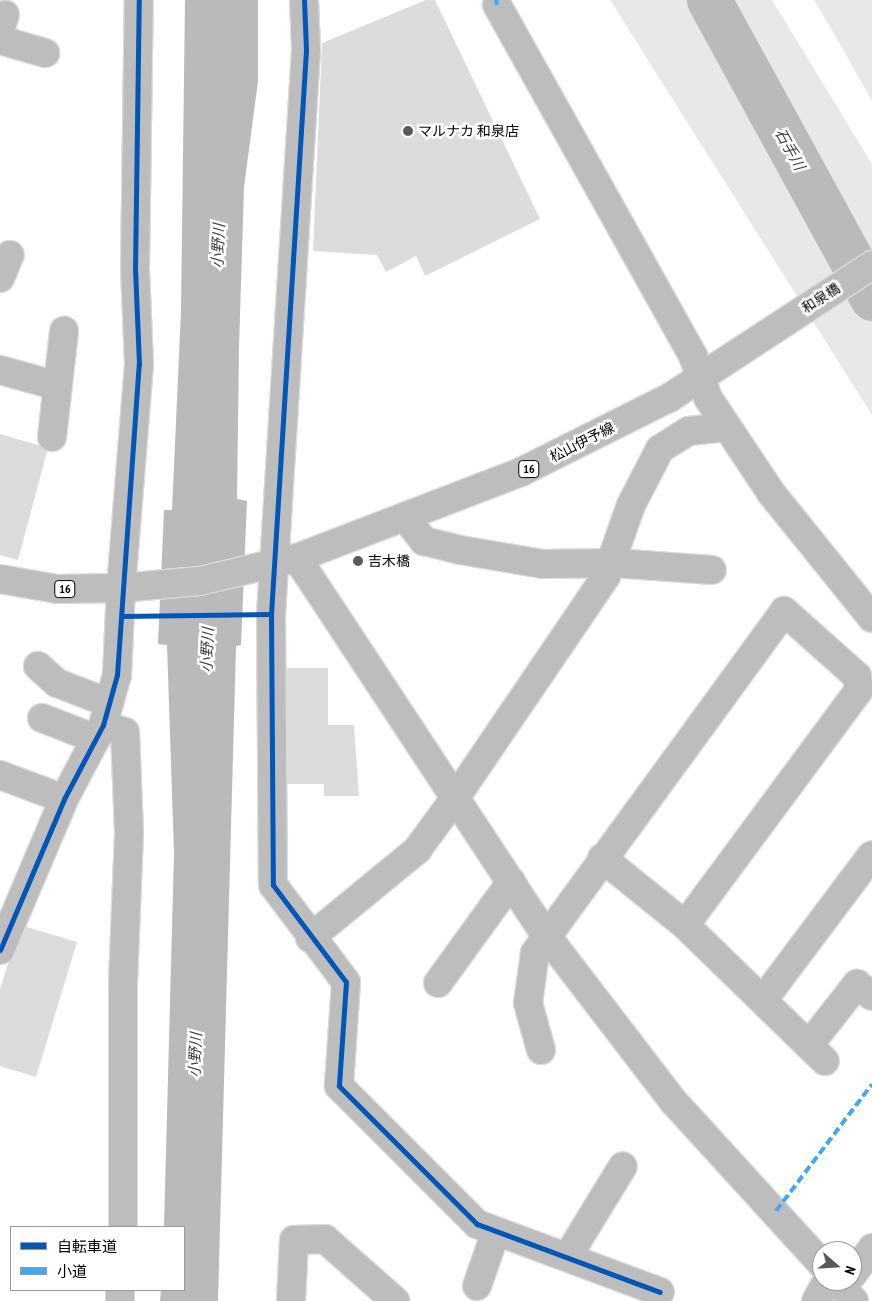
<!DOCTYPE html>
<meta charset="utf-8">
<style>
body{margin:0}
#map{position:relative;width:872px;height:1301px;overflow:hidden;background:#fff;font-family:"PT Sans Narrow","Noto Sans JP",sans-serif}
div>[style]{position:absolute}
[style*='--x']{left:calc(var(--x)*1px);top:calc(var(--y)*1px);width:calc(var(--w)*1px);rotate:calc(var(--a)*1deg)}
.green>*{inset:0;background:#e8e8e8}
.water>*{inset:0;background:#bababa}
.river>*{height:45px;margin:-22.5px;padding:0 22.5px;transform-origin:22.5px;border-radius:22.5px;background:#bababa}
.building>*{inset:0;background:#dcdcdc}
.roads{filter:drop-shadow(1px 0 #dbdbdb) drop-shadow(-1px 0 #dbdbdb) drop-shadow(0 1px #dbdbdb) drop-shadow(0 -1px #dbdbdb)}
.minor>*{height:28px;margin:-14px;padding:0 14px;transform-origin:14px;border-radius:14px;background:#bdbdbd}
.tertiary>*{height:28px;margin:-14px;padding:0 14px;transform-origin:14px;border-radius:14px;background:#bdbdbd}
.primary>*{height:28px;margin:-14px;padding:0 14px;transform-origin:14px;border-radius:14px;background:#bdbdbd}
.quiet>*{height:4px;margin-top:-2px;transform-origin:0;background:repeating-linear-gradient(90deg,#3fa9f5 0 8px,transparent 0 12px)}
.cycleway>*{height:5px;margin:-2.5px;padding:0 2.5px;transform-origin:2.5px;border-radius:2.5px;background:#0057b8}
.dots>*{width:14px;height:14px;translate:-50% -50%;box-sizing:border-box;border:2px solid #fff;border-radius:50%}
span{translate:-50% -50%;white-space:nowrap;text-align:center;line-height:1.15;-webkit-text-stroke:5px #fff;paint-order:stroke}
.shield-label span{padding:1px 4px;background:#fff;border:1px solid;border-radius:4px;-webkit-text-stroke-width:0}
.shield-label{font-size:12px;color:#000;font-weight:700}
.poi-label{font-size:14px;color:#000}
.left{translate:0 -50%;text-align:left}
.street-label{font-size:14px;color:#000}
.water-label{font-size:15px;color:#3e3e3e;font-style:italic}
.legend{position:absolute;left:10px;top:1226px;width:175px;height:65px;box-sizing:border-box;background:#fff;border:1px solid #999;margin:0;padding:6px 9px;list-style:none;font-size:15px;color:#000}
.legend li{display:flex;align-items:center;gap:10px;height:25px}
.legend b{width:25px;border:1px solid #999}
.north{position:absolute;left:812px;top:1241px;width:50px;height:50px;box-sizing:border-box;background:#fff;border:1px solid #999;border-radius:50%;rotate:109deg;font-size:14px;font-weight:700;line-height:20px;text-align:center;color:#000}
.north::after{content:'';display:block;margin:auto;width:18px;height:22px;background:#595959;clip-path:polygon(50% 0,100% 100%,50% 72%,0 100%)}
</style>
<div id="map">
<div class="green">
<div style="clip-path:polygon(610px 0,772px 0,872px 164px,872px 415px)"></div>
<div style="clip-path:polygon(814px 0,872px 0,872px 101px,836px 37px)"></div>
</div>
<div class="water">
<div style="clip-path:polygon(185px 0,258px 0,258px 81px,244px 187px,239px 348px,237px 499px,247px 501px,241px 645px,236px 646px,218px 1301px,160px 1301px,161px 1290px,184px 1290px,184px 1227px,164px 1227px,174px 853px,167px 645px,158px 644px,164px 510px,172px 510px,181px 311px)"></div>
</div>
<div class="river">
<div style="--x:709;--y:0;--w:340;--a:61.3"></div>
</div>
<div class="building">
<div style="clip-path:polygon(426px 0,435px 0,540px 219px,425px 276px,416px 256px,386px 272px,377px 255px,313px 251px,322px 43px)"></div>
<div style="clip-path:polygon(0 434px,48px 448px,18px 560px,0 555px)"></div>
<div style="clip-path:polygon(282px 668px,328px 668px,328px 725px,354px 725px,359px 796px,324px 796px,324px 784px,282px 784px)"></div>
<div style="clip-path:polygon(20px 925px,77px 942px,36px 1077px,0 1066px,0 989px)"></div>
</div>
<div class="roads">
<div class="minor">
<div style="--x:304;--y:0;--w:50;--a:87.7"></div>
<div style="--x:306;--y:50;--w:565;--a:93.55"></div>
<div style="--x:271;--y:614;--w:271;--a:89.6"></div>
<div style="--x:273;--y:885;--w:121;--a:53"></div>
<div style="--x:346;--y:982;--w:104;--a:93.9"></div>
<div style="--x:339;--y:1086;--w:195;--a:45"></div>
<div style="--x:477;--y:1224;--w:195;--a:20.4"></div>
<div style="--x:497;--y:5;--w:402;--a:60.8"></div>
<div style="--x:693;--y:356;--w:45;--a:70.3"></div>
<div style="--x:708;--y:398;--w:115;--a:56.3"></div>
<div style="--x:772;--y:494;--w:159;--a:51.1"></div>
<div style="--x:0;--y:31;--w:17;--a:-73"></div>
<div style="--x:0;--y:40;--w:47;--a:16.1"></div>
<div style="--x:0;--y:278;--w:25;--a:-67"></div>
<div style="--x:0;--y:370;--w:60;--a:15.4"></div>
<div style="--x:52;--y:437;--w:107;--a:-83.5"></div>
<div style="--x:405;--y:517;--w:31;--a:52"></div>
<div style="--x:424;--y:541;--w:37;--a:14"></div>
<div style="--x:460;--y:550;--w:84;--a:9.6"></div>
<div style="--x:543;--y:564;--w:71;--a:-0.8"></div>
<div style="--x:614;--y:563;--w:98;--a:4.1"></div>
<div style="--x:297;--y:558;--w:450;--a:56.6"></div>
<div style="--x:545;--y:934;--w:212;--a:52.5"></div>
<div style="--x:674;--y:1102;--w:219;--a:47.6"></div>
<div style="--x:121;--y:588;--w:225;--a:-85.4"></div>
<div style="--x:139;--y:364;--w:94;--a:-92.4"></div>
<div style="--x:135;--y:270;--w:270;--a:-89.2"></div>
<div style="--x:38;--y:666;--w:25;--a:42"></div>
<div style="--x:57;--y:683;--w:56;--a:21"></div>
<div style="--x:42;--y:718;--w:58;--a:21.3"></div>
<div style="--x:0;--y:775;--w:68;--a:20.6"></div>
<div style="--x:602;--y:858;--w:107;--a:38.9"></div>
<div style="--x:685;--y:925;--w:195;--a:44.2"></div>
<div style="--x:310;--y:938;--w:139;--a:-39.4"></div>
<div style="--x:417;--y:850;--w:66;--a:-53.7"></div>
<div style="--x:456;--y:797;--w:267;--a:-55.8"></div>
<div style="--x:606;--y:576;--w:75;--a:-70.6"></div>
<div style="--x:631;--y:505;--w:63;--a:-62.6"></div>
<div style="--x:660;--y:449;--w:34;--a:-32"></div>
<div style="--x:689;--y:431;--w:38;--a:-6"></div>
<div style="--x:0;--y:950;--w:164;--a:-67"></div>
<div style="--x:64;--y:799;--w:84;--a:-62.2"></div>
<div style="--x:103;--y:725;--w:23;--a:18"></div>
<div style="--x:125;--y:732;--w:101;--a:87.7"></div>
<div style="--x:129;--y:833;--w:152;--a:92.3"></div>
<div style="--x:123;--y:985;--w:242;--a:90"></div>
<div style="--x:438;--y:983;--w:125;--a:-54.1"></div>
<div style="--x:763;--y:1000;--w:181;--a:-53.1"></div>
<div style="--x:809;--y:1045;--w:78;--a:-51.8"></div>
<div style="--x:857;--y:984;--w:19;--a:39"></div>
<div style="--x:541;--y:1050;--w:49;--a:-105.5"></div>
<div style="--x:528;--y:1003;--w:50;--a:-82"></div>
<div style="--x:535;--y:953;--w:423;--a:-53.9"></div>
<div style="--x:784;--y:611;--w:98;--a:41.7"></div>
<div style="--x:857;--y:676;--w:14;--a:82"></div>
<div style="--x:859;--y:690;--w:292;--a:126.5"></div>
<div style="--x:568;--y:1256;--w:105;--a:-58.6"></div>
<div style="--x:852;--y:1275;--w:34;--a:-53"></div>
<div style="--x:836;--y:1281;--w:27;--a:48"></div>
<div style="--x:477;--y:1286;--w:55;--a:-70.9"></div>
<div style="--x:120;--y:1301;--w:11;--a:-90"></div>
<div style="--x:291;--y:1301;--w:61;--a:-87.2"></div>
<div style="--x:294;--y:1240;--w:31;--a:-2"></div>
<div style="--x:325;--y:1239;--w:94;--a:41.5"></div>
<div style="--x:816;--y:1301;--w:23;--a:-61"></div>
</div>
<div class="tertiary">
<div style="--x:103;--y:725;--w:52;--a:-74.4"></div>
<div style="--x:117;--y:675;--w:87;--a:-87.4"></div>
</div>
<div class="primary">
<div style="--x:0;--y:579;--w:58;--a:10"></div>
<div style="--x:57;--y:589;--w:64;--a:-0.9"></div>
<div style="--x:121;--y:588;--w:79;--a:-5.1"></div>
<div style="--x:200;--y:581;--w:100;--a:-13.3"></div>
<div style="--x:297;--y:558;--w:240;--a:-21"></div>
<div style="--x:521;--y:472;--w:165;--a:-26.6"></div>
<div style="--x:669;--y:398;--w:243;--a:-33.2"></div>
</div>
</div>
<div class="quiet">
<div style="--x:496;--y:0;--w:5;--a:79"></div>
<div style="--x:776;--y:1211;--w:159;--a:-52.9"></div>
</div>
<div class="cycleway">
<div style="--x:304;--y:0;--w:50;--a:87.7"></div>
<div style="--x:306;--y:50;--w:565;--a:93.55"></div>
<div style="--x:271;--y:614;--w:271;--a:89.6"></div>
<div style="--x:273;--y:885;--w:121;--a:53"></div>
<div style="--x:346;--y:982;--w:104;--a:93.9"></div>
<div style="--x:339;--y:1086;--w:195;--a:45"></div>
<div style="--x:477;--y:1224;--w:195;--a:20.4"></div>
<div style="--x:122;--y:616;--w:149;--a:-0.8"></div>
<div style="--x:0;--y:950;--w:164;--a:-67"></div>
<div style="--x:64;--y:799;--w:84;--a:-62.2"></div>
<div style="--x:103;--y:725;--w:52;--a:-74.4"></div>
<div style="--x:117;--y:675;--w:312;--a:-86"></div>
<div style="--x:139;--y:364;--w:94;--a:-92.4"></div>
<div style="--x:135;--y:270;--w:270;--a:-89.2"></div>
</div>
<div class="dots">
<div style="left:408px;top:131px;background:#595959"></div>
<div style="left:358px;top:561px;background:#595959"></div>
</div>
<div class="shield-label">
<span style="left:529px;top:469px">16</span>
<span style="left:65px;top:589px">16</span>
</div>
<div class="poi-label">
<span class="left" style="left:418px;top:131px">マルナカ 和泉店</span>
<span class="left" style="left:368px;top:561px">吉木橋</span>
</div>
<div class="street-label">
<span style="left:821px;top:298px;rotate:-33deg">和泉橋</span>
<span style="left:582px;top:442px;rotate:-27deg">松山伊予線</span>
</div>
<div class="water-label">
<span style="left:790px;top:149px;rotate:61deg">石手川</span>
<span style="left:218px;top:246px;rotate:-88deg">小野川</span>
<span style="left:207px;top:650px;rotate:-88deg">小野川</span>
<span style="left:195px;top:1055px;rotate:-88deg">小野川</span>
</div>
<ul class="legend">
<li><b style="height:6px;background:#0057b8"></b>自転車道</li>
<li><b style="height:6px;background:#3fa9f5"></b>小道</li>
</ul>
<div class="north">N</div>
</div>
